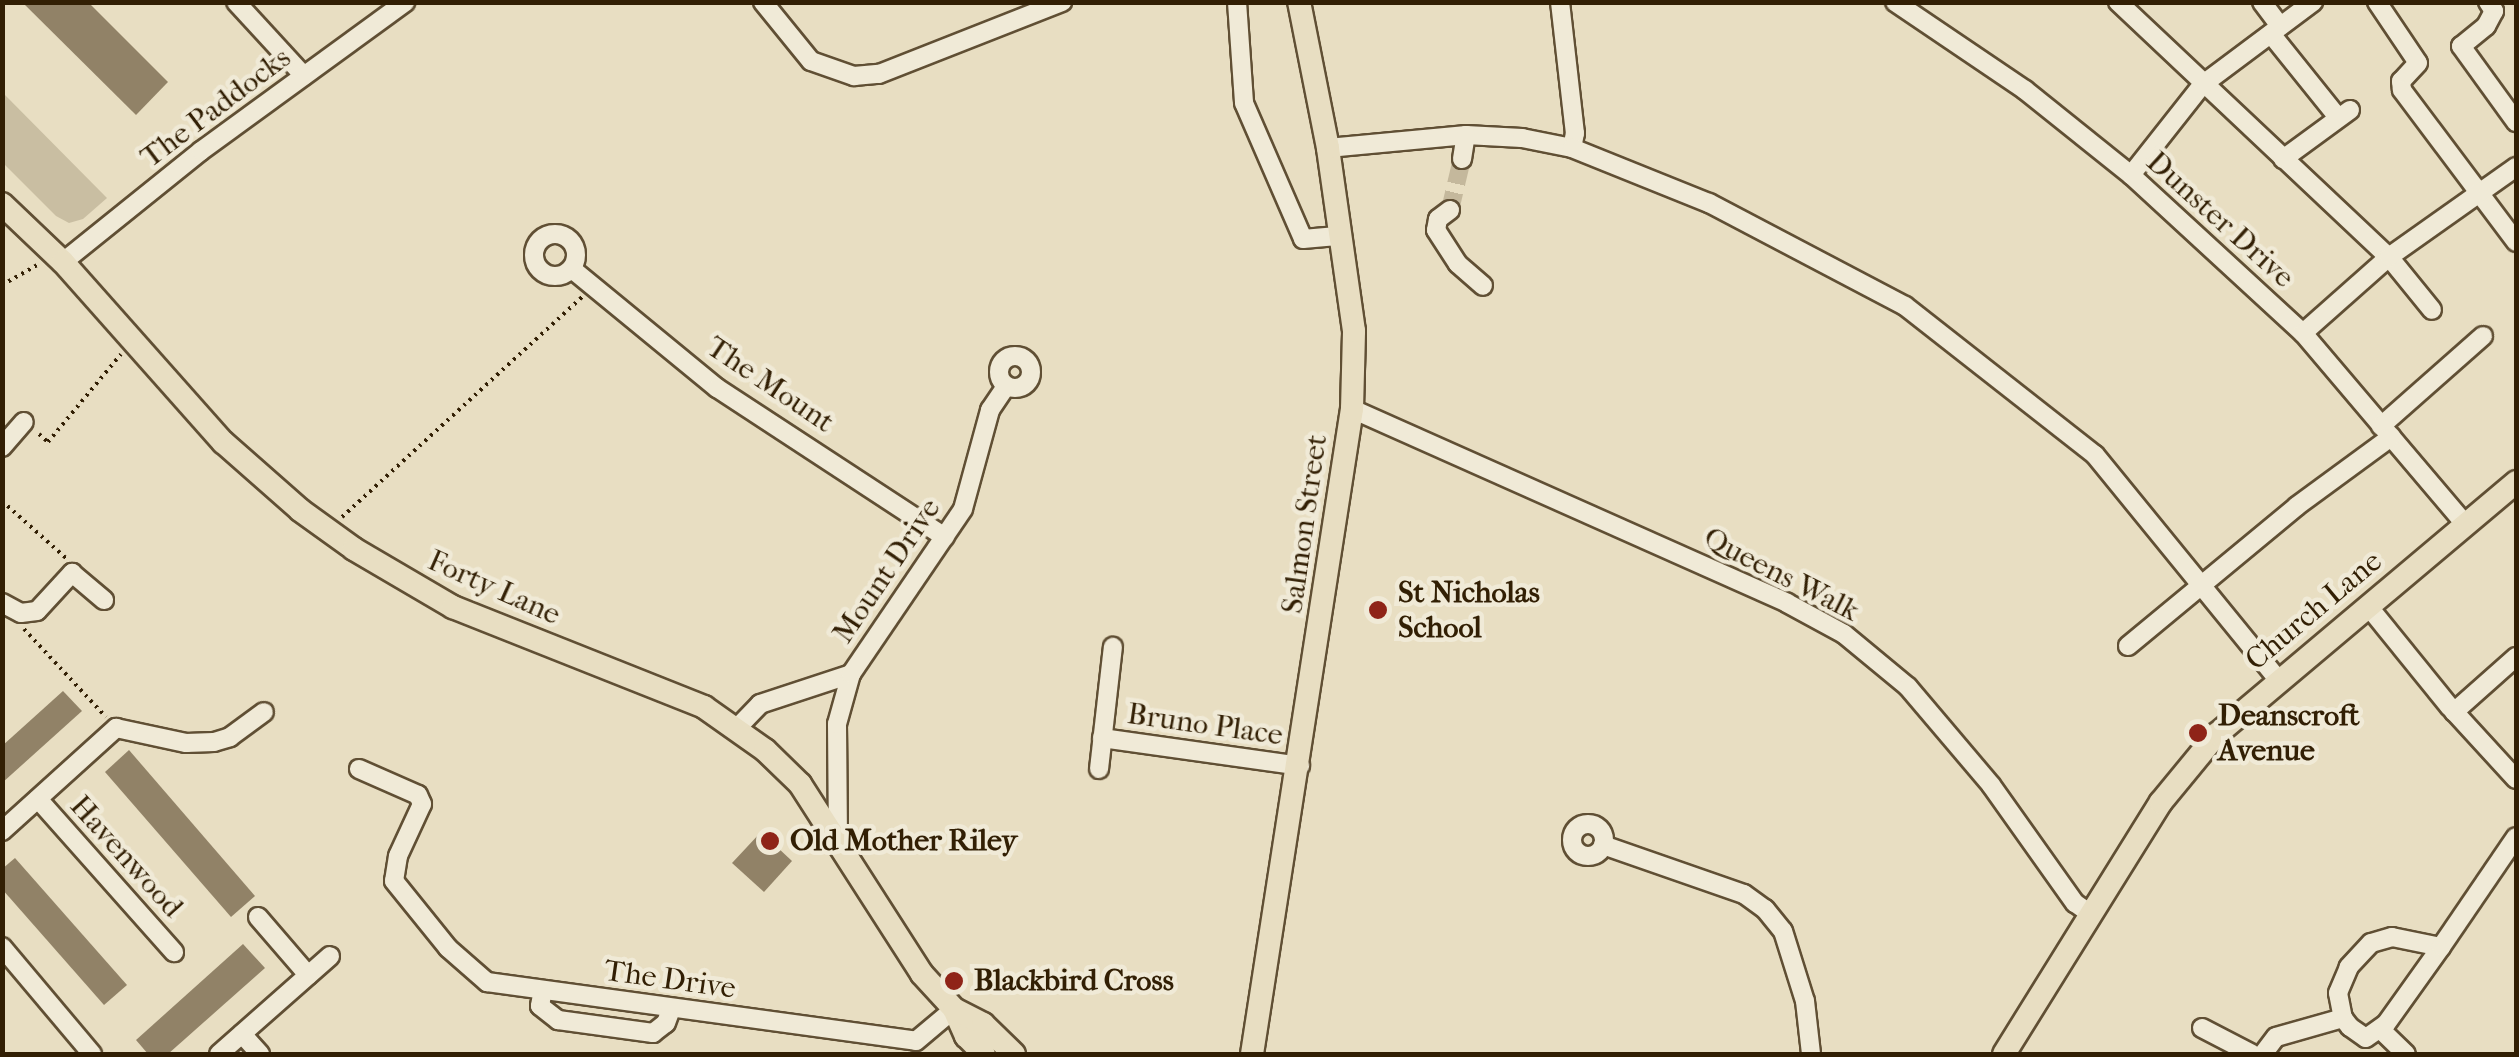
<!DOCTYPE html>
<style>
body{margin:0}
#map{position:relative;width:2519px;height:1057px;overflow:hidden;background:#e8dec2;font-family:"IM FELL French Canon",serif}
div>[style]{position:absolute}
[style*='--x']{left:calc(var(--x)*1px);top:calc(var(--y)*1px);width:calc(var(--w)*1px);rotate:calc(var(--a)*1deg)}
.green>*{inset:0;background:#c9bea2}
.building>*{inset:0;background:#918267}
.minor-tunnel>*{height:18px;margin-top:-9px;transform-origin:0;background:repeating-linear-gradient(90deg,#c4b89c 0 18px,transparent 0 27px)}
.path>*{height:4px;margin-top:-2px;transform-origin:0;background:repeating-linear-gradient(90deg,#321f04 0 2.5px,transparent 0 7.5px)}
.roads{filter:drop-shadow(2px 0 #604f34) drop-shadow(-2px 0 #604f34) drop-shadow(0 2px #604f34) drop-shadow(0 -2px #604f34)}
.minor>*{height:18px;margin:-9px;padding:0 9px;transform-origin:9px;border-radius:9px;background:#f0ead7}
.minor>.ring{margin:-9px;padding:0;box-sizing:content-box;background:none;border:18px solid #f0ead7;border-radius:50%}
.major>*{height:22px;margin:-11px;padding:0 11px;transform-origin:11px;border-radius:11px;background:#e8dec2}
.dots>*{width:28px;height:28px;translate:-50% -50%;box-sizing:border-box;border:5px solid #f0ead7;border-radius:50%}
span{translate:-50% -50%;white-space:nowrap;text-align:center;line-height:1.15;-webkit-text-stroke:9px #f0ead7;paint-order:stroke}
.street-label{font-size:30px;color:#321f04}
.poi-label{font-size:30px;color:#321f04;font-weight:700}
.left{translate:0 -50%;text-align:left}
.frame{position:absolute;inset:0;border:5px solid #321f04;pointer-events:none}
</style>
<div id="map">
<div class="green">
<div style="clip-path:polygon(3px 93px,107px 198px,83px 219px,69px 223px,56px 216px,3px 163px)"></div>
</div>
<div class="building">
<div style="clip-path:polygon(22px 2px,88px 2px,168px 82px,136px 115px)"></div>
<div style="clip-path:polygon(63px 691px,82px 711px,2px 783px,2px 746px)"></div>
<div style="clip-path:polygon(129px 750px,255px 896px,231px 917px,105px 772px)"></div>
<div style="clip-path:polygon(761px 832px,792px 861px,764px 892px,732px 863px)"></div>
<div style="clip-path:polygon(15px 858px,127px 985px,104px 1005px,2px 889px,2px 869px)"></div>
<div style="clip-path:polygon(243px 944px,265px 968px,168px 1054px,148px 1054px,136px 1040px)"></div>
</div>
<div class="minor-tunnel">
<div style="--x:1450;--y:210;--w:52;--a:-76.8"></div>
</div>
<div class="path">
<div style="--x:2;--y:285;--w:40;--a:-29.7"></div>
<div style="--x:39;--y:434;--w:12;--a:42"></div>
<div style="--x:48;--y:442;--w:114;--a:-50.3"></div>
<div style="--x:2;--y:501;--w:86;--a:41.7"></div>
<div style="--x:342;--y:517;--w:326;--a:-42.5"></div>
<div style="--x:24;--y:629;--w:120;--a:47"></div>
</div>
<div class="roads">
<div class="minor">
<div style="--x:236;--y:2;--w:100;--a:47.4"></div>
<div style="--x:763;--y:2;--w:76;--a:50.9"></div>
<div style="--x:811;--y:61;--w:46;--a:19.2"></div>
<div style="--x:854;--y:76;--w:25;--a:-5"></div>
<div style="--x:879;--y:74;--w:197;--a:-21.5"></div>
<div style="--x:1237;--y:2;--w:101;--a:86"></div>
<div style="--x:1244;--y:103;--w:148;--a:66.5"></div>
<div style="--x:1303;--y:239;--w:37;--a:-5"></div>
<div style="--x:1560;--y:2;--w:132;--a:83.5"></div>
<div style="--x:1575;--y:133;--w:15;--a:101"></div>
<div style="--x:1895;--y:2;--w:157;--a:34.1"></div>
<div style="--x:2025;--y:90;--w:136;--a:38.7"></div>
<div style="--x:2131;--y:175;--w:234;--a:42.6"></div>
<div style="--x:2303;--y:333;--w:250;--a:49.7"></div>
<div style="--x:2118;--y:2;--w:372;--a:43.3"></div>
<div style="--x:2389;--y:257;--w:68;--a:50.9"></div>
<div style="--x:2262;--y:2;--w:30;--a:53"></div>
<div style="--x:2377;--y:2;--w:73;--a:56.1"></div>
<div style="--x:2418;--y:63;--w:25;--a:133"></div>
<div style="--x:2401;--y:81;--w:9;--a:84"></div>
<div style="--x:2402;--y:90;--w:190;--a:53.1"></div>
<div style="--x:2488;--y:2;--w:11;--a:56"></div>
<div style="--x:2494;--y:11;--w:17;--a:118"></div>
<div style="--x:2486;--y:26;--w:32;--a:141"></div>
<div style="--x:2461;--y:46;--w:94;--a:54.1"></div>
<div style="--x:2271;--y:34;--w:105;--a:51.2"></div>
<div style="--x:1328;--y:148;--w:139;--a:-5.4"></div>
<div style="--x:1466;--y:135;--w:56;--a:3.1"></div>
<div style="--x:1522;--y:138;--w:51;--a:11.3"></div>
<div style="--x:1572;--y:148;--w:148;--a:21.9"></div>
<div style="--x:1709;--y:203;--w:221;--a:27.7"></div>
<div style="--x:1905;--y:306;--w:241;--a:38.1"></div>
<div style="--x:2095;--y:455;--w:289;--a:50.8"></div>
<div style="--x:1462;--y:159;--w:24;--a:-81"></div>
<div style="--x:2283;--y:159;--w:83;--a:-36.2"></div>
<div style="--x:2131;--y:175;--w:115;--a:-51.7"></div>
<div style="--x:2202;--y:85;--w:139;--a:-36.8"></div>
<div style="--x:1450;--y:210;--w:15;--a:143"></div>
<div style="--x:1438;--y:219;--w:11;--a:100"></div>
<div style="--x:1436;--y:230;--w:40;--a:57.1"></div>
<div style="--x:1458;--y:264;--w:33;--a:41"></div>
<div class="ring" style="left:534px;top:234px;width:24px;height:24px"></div>
<div style="--x:63;--y:262;--w:177;--a:-38.8"></div>
<div style="--x:201;--y:151;--w:253;--a:-36.1"></div>
<div style="--x:572;--y:269;--w:188;--a:39.4"></div>
<div style="--x:717;--y:388;--w:272;--a:33.2"></div>
<div style="--x:2303;--y:333;--w:115;--a:-41.5"></div>
<div style="--x:2389;--y:257;--w:156;--a:-35.3"></div>
<div class="ring" style="left:999px;top:356px;width:14px;height:14px"></div>
<div style="--x:1352;--y:409;--w:476;--a:24"></div>
<div style="--x:1787;--y:603;--w:65;--a:28.5"></div>
<div style="--x:1844;--y:634;--w:83;--a:39.6"></div>
<div style="--x:1908;--y:687;--w:128;--a:49.7"></div>
<div style="--x:1991;--y:785;--w:145;--a:54.6"></div>
<div style="--x:2075;--y:903;--w:19;--a:35"></div>
<div style="--x:2381;--y:426;--w:136;--a:-41.4"></div>
<div style="--x:2;--y:447;--w:33;--a:-49"></div>
<div style="--x:2;--y:603;--w:21;--a:28"></div>
<div style="--x:21;--y:613;--w:16;--a:-7"></div>
<div style="--x:37;--y:611;--w:52;--a:-47.4"></div>
<div style="--x:72;--y:573;--w:42;--a:40.2"></div>
<div style="--x:2368;--y:606;--w:129;--a:51"></div>
<div style="--x:2449;--y:706;--w:99;--a:47.5"></div>
<div style="--x:2128;--y:646;--w:219;--a:-39.6"></div>
<div style="--x:2297;--y:506;--w:117;--a:-36.3"></div>
<div style="--x:2454;--y:712;--w:83;--a:-41.6"></div>
<div style="--x:738;--y:727;--w:32;--a:-46"></div>
<div style="--x:760;--y:704;--w:96;--a:-18.2"></div>
<div style="--x:1102;--y:738;--w:200;--a:8"></div>
<div style="--x:359;--y:769;--w:64;--a:23.8"></div>
<div style="--x:418;--y:795;--w:10;--a:66"></div>
<div style="--x:422;--y:804;--w:57;--a:114.8"></div>
<div style="--x:398;--y:856;--w:25;--a:99"></div>
<div style="--x:394;--y:881;--w:86;--a:51.1"></div>
<div style="--x:448;--y:948;--w:52;--a:41.1"></div>
<div style="--x:487;--y:982;--w:433;--a:7.8"></div>
<div style="--x:916;--y:1041;--w:50;--a:-40.1"></div>
<div style="--x:1099;--y:769;--w:123;--a:-83.5"></div>
<div style="--x:38;--y:799;--w:205;--a:48.4"></div>
<div class="ring" style="left:1572px;top:824px;width:14px;height:14px"></div>
<div style="--x:2;--y:831;--w:154;--a:-42.1"></div>
<div style="--x:116;--y:728;--w:72;--a:12.1"></div>
<div style="--x:186;--y:743;--w:28;--a:-2"></div>
<div style="--x:214;--y:742;--w:17;--a:-17"></div>
<div style="--x:230;--y:737;--w:42;--a:-36.3"></div>
<div style="--x:838;--y:839;--w:115;--a:-90.5"></div>
<div style="--x:837;--y:724;--w:52;--a:-74.4"></div>
<div style="--x:851;--y:674;--w:199;--a:-55.8"></div>
<div style="--x:963;--y:509;--w:103;--a:-74.7"></div>
<div style="--x:990;--y:410;--w:29;--a:-56"></div>
<div style="--x:1603;--y:845;--w:149;--a:19.2"></div>
<div style="--x:1744;--y:894;--w:26;--a:36"></div>
<div style="--x:1765;--y:909;--w:28;--a:51"></div>
<div style="--x:1783;--y:931;--w:73;--a:72.6"></div>
<div style="--x:1805;--y:1001;--w:53;--a:83.5"></div>
<div style="--x:258;--y:917;--w:77;--a:49.2"></div>
<div style="--x:2;--y:947;--w:140;--a:49.9"></div>
<div style="--x:2441;--y:947;--w:50;--a:-168.5"></div>
<div style="--x:2392;--y:937;--w:22;--a:164"></div>
<div style="--x:2371;--y:943;--w:33;--a:133"></div>
<div style="--x:2349;--y:967;--w:28;--a:113"></div>
<div style="--x:2338;--y:993;--w:25;--a:79"></div>
<div style="--x:2343;--y:1018;--w:11;--a:52"></div>
<div style="--x:2350;--y:1027;--w:19;--a:35"></div>
<div style="--x:2366;--y:1038;--w:24;--a:-35"></div>
<div style="--x:2386;--y:1024;--w:95;--a:-54.5"></div>
<div style="--x:2441;--y:947;--w:133;--a:-55.7"></div>
<div style="--x:543;--y:990;--w:16;--a:101"></div>
<div style="--x:540;--y:1006;--w:23;--a:38"></div>
<div style="--x:558;--y:1020;--w:96;--a:7.8"></div>
<div style="--x:653;--y:1033;--w:16;--a:-38"></div>
<div style="--x:666;--y:1023;--w:15;--a:-70"></div>
<div style="--x:2202;--y:1028;--w:56;--a:27.5"></div>
<div style="--x:2380;--y:1029;--w:36;--a:44"></div>
<div style="--x:242;--y:1034;--w:27;--a:48"></div>
<div style="--x:219;--y:1054;--w:148;--a:-41.4"></div>
<div style="--x:2263;--y:1054;--w:21;--a:-53"></div>
<div style="--x:2276;--y:1037;--w:70;--a:-15.8"></div>
</div>
<div class="major">
<div style="--x:2;--y:204;--w:84;--a:43.6"></div>
<div style="--x:63;--y:262;--w:241;--a:48.4"></div>
<div style="--x:223;--y:442;--w:103;--a:41.4"></div>
<div style="--x:300;--y:510;--w:67;--a:35.8"></div>
<div style="--x:354;--y:549;--w:115;--a:30.4"></div>
<div style="--x:453;--y:607;--w:270;--a:21.7"></div>
<div style="--x:704;--y:707;--w:75;--a:35.2"></div>
<div style="--x:765;--y:750;--w:49;--a:44.2"></div>
<div style="--x:800;--y:784;--w:226;--a:57.3"></div>
<div style="--x:922;--y:974;--w:47;--a:47.6"></div>
<div style="--x:954;--y:1009;--w:30;--a:66"></div>
<div style="--x:966;--y:1036;--w:25;--a:45"></div>
<div style="--x:954;--y:1009;--w:33;--a:27"></div>
<div style="--x:983;--y:1024;--w:43;--a:44.1"></div>
<div style="--x:1252;--y:1054;--w:653;--a:-81.19"></div>
<div style="--x:1352;--y:409;--w:78;--a:-88.5"></div>
<div style="--x:1354;--y:331;--w:185;--a:-98.1"></div>
<div style="--x:1328;--y:148;--w:149;--a:-101.2"></div>
<div style="--x:2004;--y:1054;--w:297;--a:-58.1"></div>
<div style="--x:2161;--y:802;--w:88;--a:-50.5"></div>
<div style="--x:2217;--y:734;--w:391;--a:-40.1"></div>
</div>
</div>
<div class="dots">
<div style="left:1378px;top:610px;background:#8f2418"></div>
<div style="left:2198px;top:733px;background:#8f2418"></div>
<div style="left:770px;top:841px;background:#8f2418"></div>
<div style="left:954px;top:981px;background:#8f2418"></div>
</div>
<div class="street-label">
<span style="left:216px;top:108px;rotate:-37deg">The Paddocks</span>
<span style="left:2220px;top:220px;rotate:42deg">Dunster Drive</span>
<span style="left:770px;top:385px;rotate:34deg">The Mount</span>
<span style="left:1305px;top:524px;rotate:-82deg">Salmon Street</span>
<span style="left:887px;top:571px;rotate:-56deg">Mount Drive</span>
<span style="left:1781px;top:575px;rotate:27deg">Queens Walk</span>
<span style="left:494px;top:588px;rotate:24deg">Forty Lane</span>
<span style="left:2314px;top:611px;rotate:-40deg">Church Lane</span>
<span style="left:1205px;top:725px;rotate:8deg">Bruno Place</span>
<span style="left:126px;top:857px;rotate:48deg">Havenwood</span>
<span style="left:670px;top:980px;rotate:8deg">The Drive</span>
</div>
<div class="poi-label">
<span class="left" style="left:1398px;top:610px">St Nicholas<br>School</span>
<span class="left" style="left:2218px;top:733px">Deanscroft<br>Avenue</span>
<span class="left" style="left:790px;top:841px">Old Mother Riley</span>
<span class="left" style="left:974px;top:981px">Blackbird Cross</span>
</div>
<div class="frame"></div>
</div>
